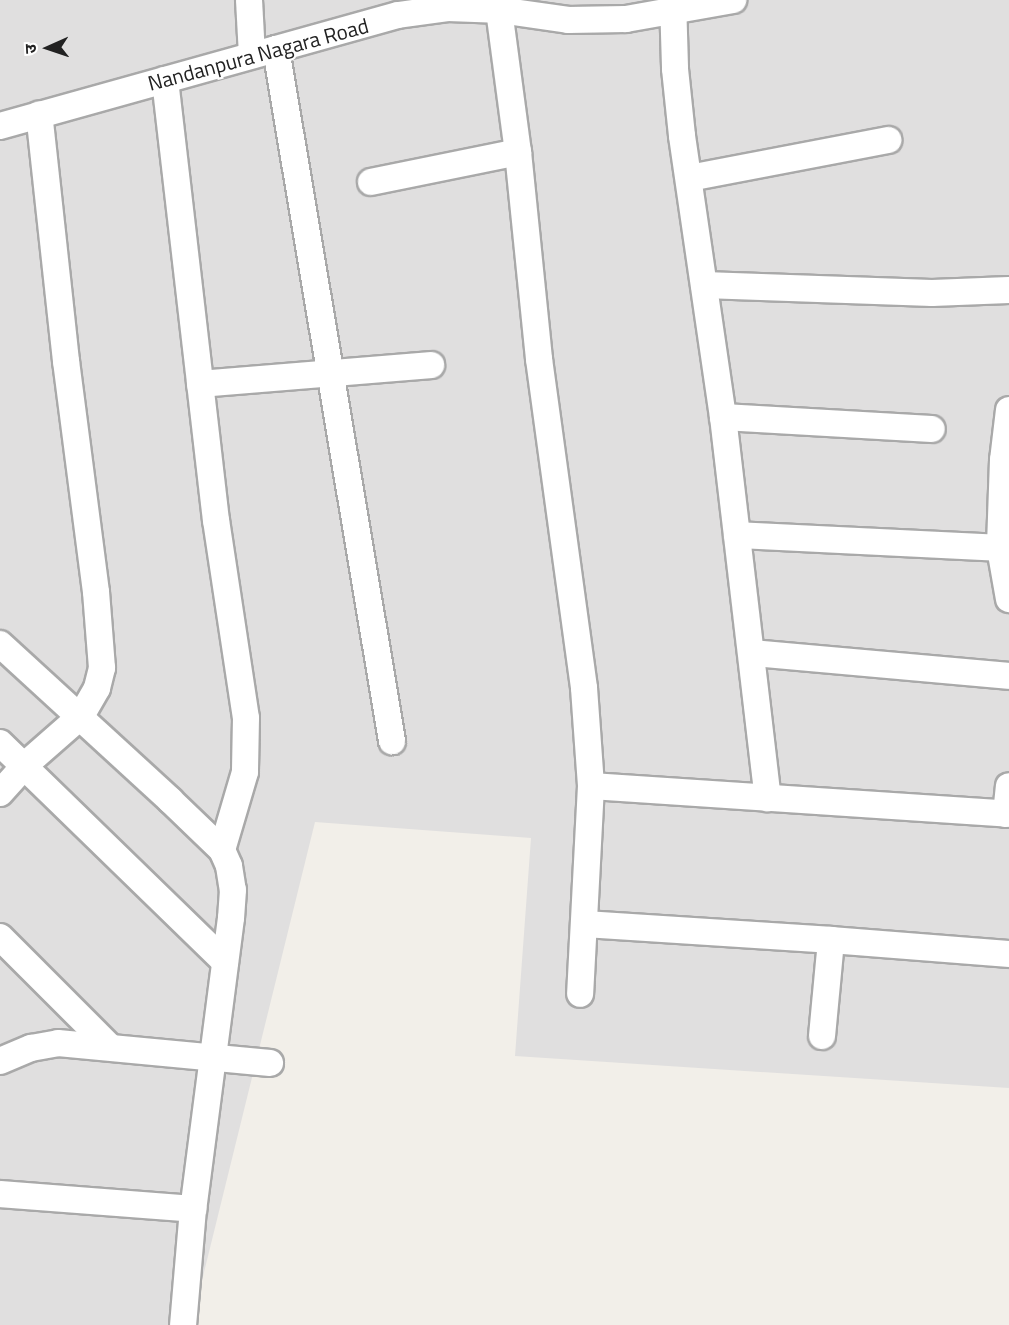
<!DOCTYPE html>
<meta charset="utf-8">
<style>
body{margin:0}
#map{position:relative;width:1009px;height:1325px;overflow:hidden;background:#f2efe9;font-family:"Titillium Web","Noto Sans Devanagari",sans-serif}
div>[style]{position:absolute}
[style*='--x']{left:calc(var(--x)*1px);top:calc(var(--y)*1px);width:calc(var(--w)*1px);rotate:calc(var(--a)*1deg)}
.residential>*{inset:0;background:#e0dfdf}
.roads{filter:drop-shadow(2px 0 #a9a9a9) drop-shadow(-2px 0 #a9a9a9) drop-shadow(0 2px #a9a9a9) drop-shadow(0 -2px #a9a9a9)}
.minor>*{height:26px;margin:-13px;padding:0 13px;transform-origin:13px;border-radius:13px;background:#fff}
span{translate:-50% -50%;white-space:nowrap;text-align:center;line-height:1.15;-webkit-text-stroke:4.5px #fff;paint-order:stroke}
.street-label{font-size:21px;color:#222}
.north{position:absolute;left:18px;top:18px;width:60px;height:60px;-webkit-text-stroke:4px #fff;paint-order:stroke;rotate:267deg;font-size:16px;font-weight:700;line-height:24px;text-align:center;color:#222}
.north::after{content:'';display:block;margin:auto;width:21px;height:27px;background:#222;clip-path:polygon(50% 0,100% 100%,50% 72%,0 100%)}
</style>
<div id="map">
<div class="residential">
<div style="clip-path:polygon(0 0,1009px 0,1009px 1088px,515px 1056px,531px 838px,315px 822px,191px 1325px,0 1325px)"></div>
</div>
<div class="roads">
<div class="minor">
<div style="--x:249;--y:0;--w:55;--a:86.9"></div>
<div style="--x:673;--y:0;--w:69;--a:88.3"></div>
<div style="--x:675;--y:69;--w:67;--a:84"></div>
<div style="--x:682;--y:136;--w:284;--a:81.7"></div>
<div style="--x:723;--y:417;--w:384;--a:83.3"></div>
<div style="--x:499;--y:10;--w:143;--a:82.4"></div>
<div style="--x:276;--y:49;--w:702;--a:80.48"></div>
<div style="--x:165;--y:80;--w:443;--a:83.4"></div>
<div style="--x:216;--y:520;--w:200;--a:81.4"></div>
<div style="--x:246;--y:718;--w:54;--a:91.1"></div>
<div style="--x:245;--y:772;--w:81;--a:106.4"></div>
<div style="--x:0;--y:126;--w:413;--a:-15.6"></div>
<div style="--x:398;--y:15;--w:50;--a:-8"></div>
<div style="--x:448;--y:8;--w:51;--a:2.2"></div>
<div style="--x:499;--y:10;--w:70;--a:8.2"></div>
<div style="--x:568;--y:20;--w:58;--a:-1"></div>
<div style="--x:626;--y:19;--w:109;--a:-10.1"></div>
<div style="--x:689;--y:178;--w:203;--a:-10.8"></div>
<div style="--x:371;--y:182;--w:150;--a:-11.5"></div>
<div style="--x:518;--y:152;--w:208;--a:84.2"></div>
<div style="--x:539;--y:359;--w:332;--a:82.2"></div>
<div style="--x:584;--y:688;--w:98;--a:85.9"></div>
<div style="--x:591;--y:786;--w:208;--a:93"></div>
<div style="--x:704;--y:285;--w:228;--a:2"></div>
<div style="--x:932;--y:293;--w:77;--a:-2.2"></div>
<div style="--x:200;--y:384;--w:232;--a:-4.7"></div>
<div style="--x:1009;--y:410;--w:50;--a:96.8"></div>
<div style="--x:1003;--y:460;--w:88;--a:92"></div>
<div style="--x:1000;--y:548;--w:52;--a:80"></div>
<div style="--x:723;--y:417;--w:209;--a:3.3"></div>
<div style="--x:737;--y:535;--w:263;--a:2.8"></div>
<div style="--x:0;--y:644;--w:231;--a:42.5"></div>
<div style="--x:170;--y:800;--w:72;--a:43.9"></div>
<div style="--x:222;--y:850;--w:17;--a:66"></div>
<div style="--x:229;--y:866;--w:24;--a:81"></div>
<div style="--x:233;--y:890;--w:28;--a:94"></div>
<div style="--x:231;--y:918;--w:293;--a:97.4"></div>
<div style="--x:193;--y:1209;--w:116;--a:94.9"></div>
<div style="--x:753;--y:653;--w:257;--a:5.1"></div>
<div style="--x:0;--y:743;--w:314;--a:44.2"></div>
<div style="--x:591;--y:786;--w:419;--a:3.8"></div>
<div style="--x:0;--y:793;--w:38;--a:-48"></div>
<div style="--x:25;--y:765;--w:74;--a:-41.2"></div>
<div style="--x:81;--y:716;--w:32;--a:-60"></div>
<div style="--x:97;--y:688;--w:21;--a:-76"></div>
<div style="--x:102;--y:668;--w:76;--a:-94.5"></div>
<div style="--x:96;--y:592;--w:233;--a:-97.4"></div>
<div style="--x:66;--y:361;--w:248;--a:-96.2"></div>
<div style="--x:1006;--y:814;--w:28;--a:-84"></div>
<div style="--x:586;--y:924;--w:246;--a:3.7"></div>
<div style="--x:0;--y:937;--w:154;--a:45"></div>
<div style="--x:822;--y:1036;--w:96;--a:-84.6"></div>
<div style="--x:831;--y:940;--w:179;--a:4.5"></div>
<div style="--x:0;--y:1061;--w:34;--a:-23"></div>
<div style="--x:31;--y:1048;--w:27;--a:-10"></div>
<div style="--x:58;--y:1043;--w:213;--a:5.4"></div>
<div style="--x:0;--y:1194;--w:194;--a:4.4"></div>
</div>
</div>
<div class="street-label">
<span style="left:258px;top:54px;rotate:-15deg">Nandanpura Nagara Road</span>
</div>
<div class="north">उ</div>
</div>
